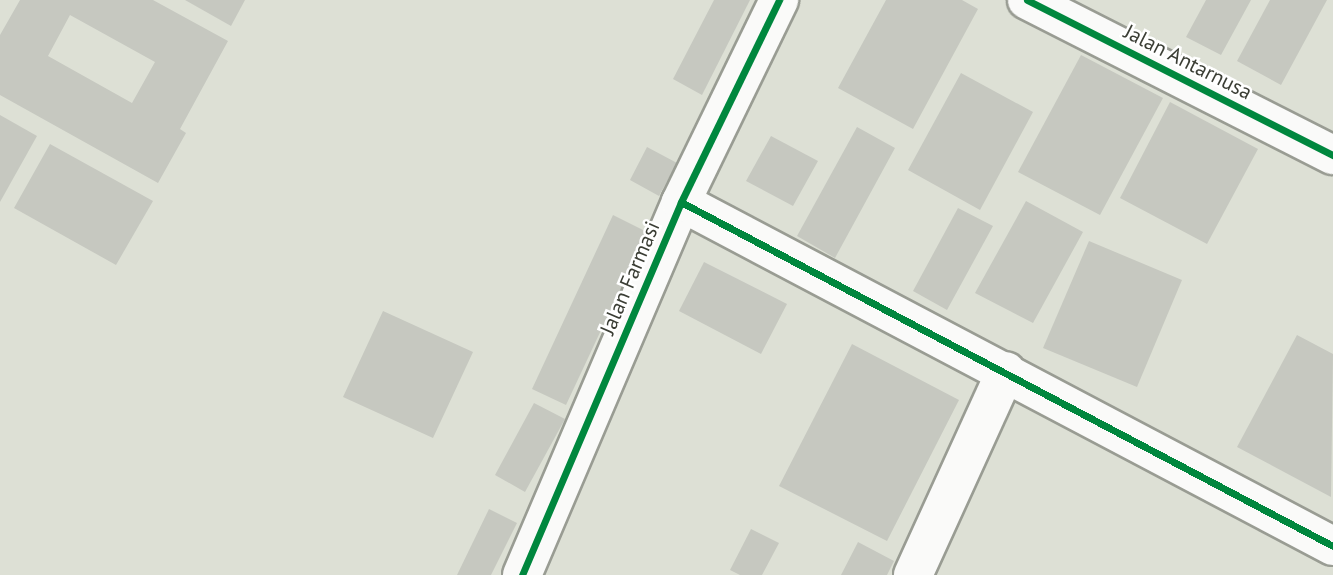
<!DOCTYPE html>
<style>
body{margin:0}
#map{position:relative;width:1333px;height:575px;overflow:hidden;background:#dde0d5;font-family:"PT Sans",sans-serif}
div>[style]{position:absolute}
[style*='--x']{left:calc(var(--x)*1px);top:calc(var(--y)*1px);width:calc(var(--w)*1px);rotate:calc(var(--a)*1deg)}
.building>*{inset:0;background:#c6c8c0}
.roads{filter:drop-shadow(2px 0 #999c93) drop-shadow(-2px 0 #999c93) drop-shadow(0 2px #999c93) drop-shadow(0 -2px #999c93)}
.minor>*{height:38px;margin:-19px;padding:0 19px;transform-origin:19px;border-radius:19px;background:#fafaf9}
.cycleway>*{height:7px;margin:-3.5px;padding:0 3.5px;transform-origin:3.5px;border-radius:3.5px;background:#00873e}
span{translate:-50% -50%;white-space:nowrap;text-align:center;line-height:1.15;-webkit-text-stroke:5px #fff;paint-order:stroke}
.street-label{font-size:21px;color:#3b3e35}
</style>
<div id="map">
<div class="building">
<div style="clip-path:polygon(evenodd,20px 0,153px 0,228px 41px,180px 129px,186px 133px,158px 183px,0 95px,0 35px,20px 0,70px 15px,155px 62px,132px 103px,48px 56px,70px 15px)"></div>
<div style="clip-path:polygon(185px 0,245px 0,231px 26px)"></div>
<div style="clip-path:polygon(714px 0,750px 0,702px 95px,673px 79px)"></div>
<div style="clip-path:polygon(886px 0,962px 0,978px 9px,913px 129px,838px 88px)"></div>
<div style="clip-path:polygon(1206px 0,1251px 0,1221px 55px,1186px 37px)"></div>
<div style="clip-path:polygon(1270px 0,1327px 0,1281px 85px,1237px 61px)"></div>
<div style="clip-path:polygon(1081px 55px,1163px 98px,1100px 215px,1018px 172px)"></div>
<div style="clip-path:polygon(961px 73px,1033px 112px,980px 210px,908px 170px)"></div>
<div style="clip-path:polygon(1170px 102px,1258px 149px,1207px 244px,1120px 198px)"></div>
<div style="clip-path:polygon(0 115px,37px 136px,0 202px)"></div>
<div style="clip-path:polygon(857px 127px,895px 148px,835px 258px,797px 236px)"></div>
<div style="clip-path:polygon(771px 136px,818px 161px,793px 206px,746px 181px)"></div>
<div style="clip-path:polygon(50px 144px,153px 201px,116px 265px,14px 208px)"></div>
<div style="clip-path:polygon(647px 147px,677px 163px,659px 196px,630px 180px)"></div>
<div style="clip-path:polygon(1026px 201px,1083px 232px,1033px 323px,975px 293px)"></div>
<div style="clip-path:polygon(958px 208px,993px 226px,947px 310px,913px 291px)"></div>
<div style="clip-path:polygon(613px 215px,647px 232px,566px 405px,532px 389px)"></div>
<div style="clip-path:polygon(1089px 241px,1182px 280px,1137px 387px,1043px 348px)"></div>
<div style="clip-path:polygon(704px 262px,787px 304px,761px 354px,679px 311px)"></div>
<div style="clip-path:polygon(383px 311px,473px 352px,433px 438px,343px 397px)"></div>
<div style="clip-path:polygon(1297px 335px,1333px 354px,1331px 497px,1237px 447px)"></div>
<div style="clip-path:polygon(852px 344px,959px 400px,887px 541px,779px 486px)"></div>
<div style="clip-path:polygon(534px 403px,565px 419px,525px 492px,495px 475px)"></div>
<div style="clip-path:polygon(489px 509px,517px 523px,491px 575px,457px 575px)"></div>
<div style="clip-path:polygon(751px 529px,779px 543px,762px 575px,740px 575px,730px 570px)"></div>
<div style="clip-path:polygon(858px 542px,894px 561px,887px 575px,841px 575px)"></div>
</div>
<div class="roads">
<div class="minor">
<div style="--x:1027;--y:0;--w:343;--a:26.9"></div>
<div style="--x:681;--y:202;--w:737;--a:27.82"></div>
<div style="--x:522;--y:575;--w:405;--a:-66.9"></div>
<div style="--x:681;--y:202;--w:225;--a:-64.1"></div>
<div style="--x:913;--y:575;--w:224;--a:-65.5"></div>
</div>
</div>
<div class="cycleway">
<div style="--x:1027;--y:0;--w:343;--a:26.9"></div>
<div style="--x:681;--y:202;--w:737;--a:27.82"></div>
<div style="--x:522;--y:575;--w:405;--a:-66.9"></div>
<div style="--x:681;--y:202;--w:225;--a:-64.1"></div>
</div>
<div class="street-label">
<span style="left:1188px;top:62px;rotate:27deg">Jalan Antarnusa</span>
<span style="left:630px;top:278px;rotate:-67deg">Jalan Farmasi</span>
</div>
</div>
